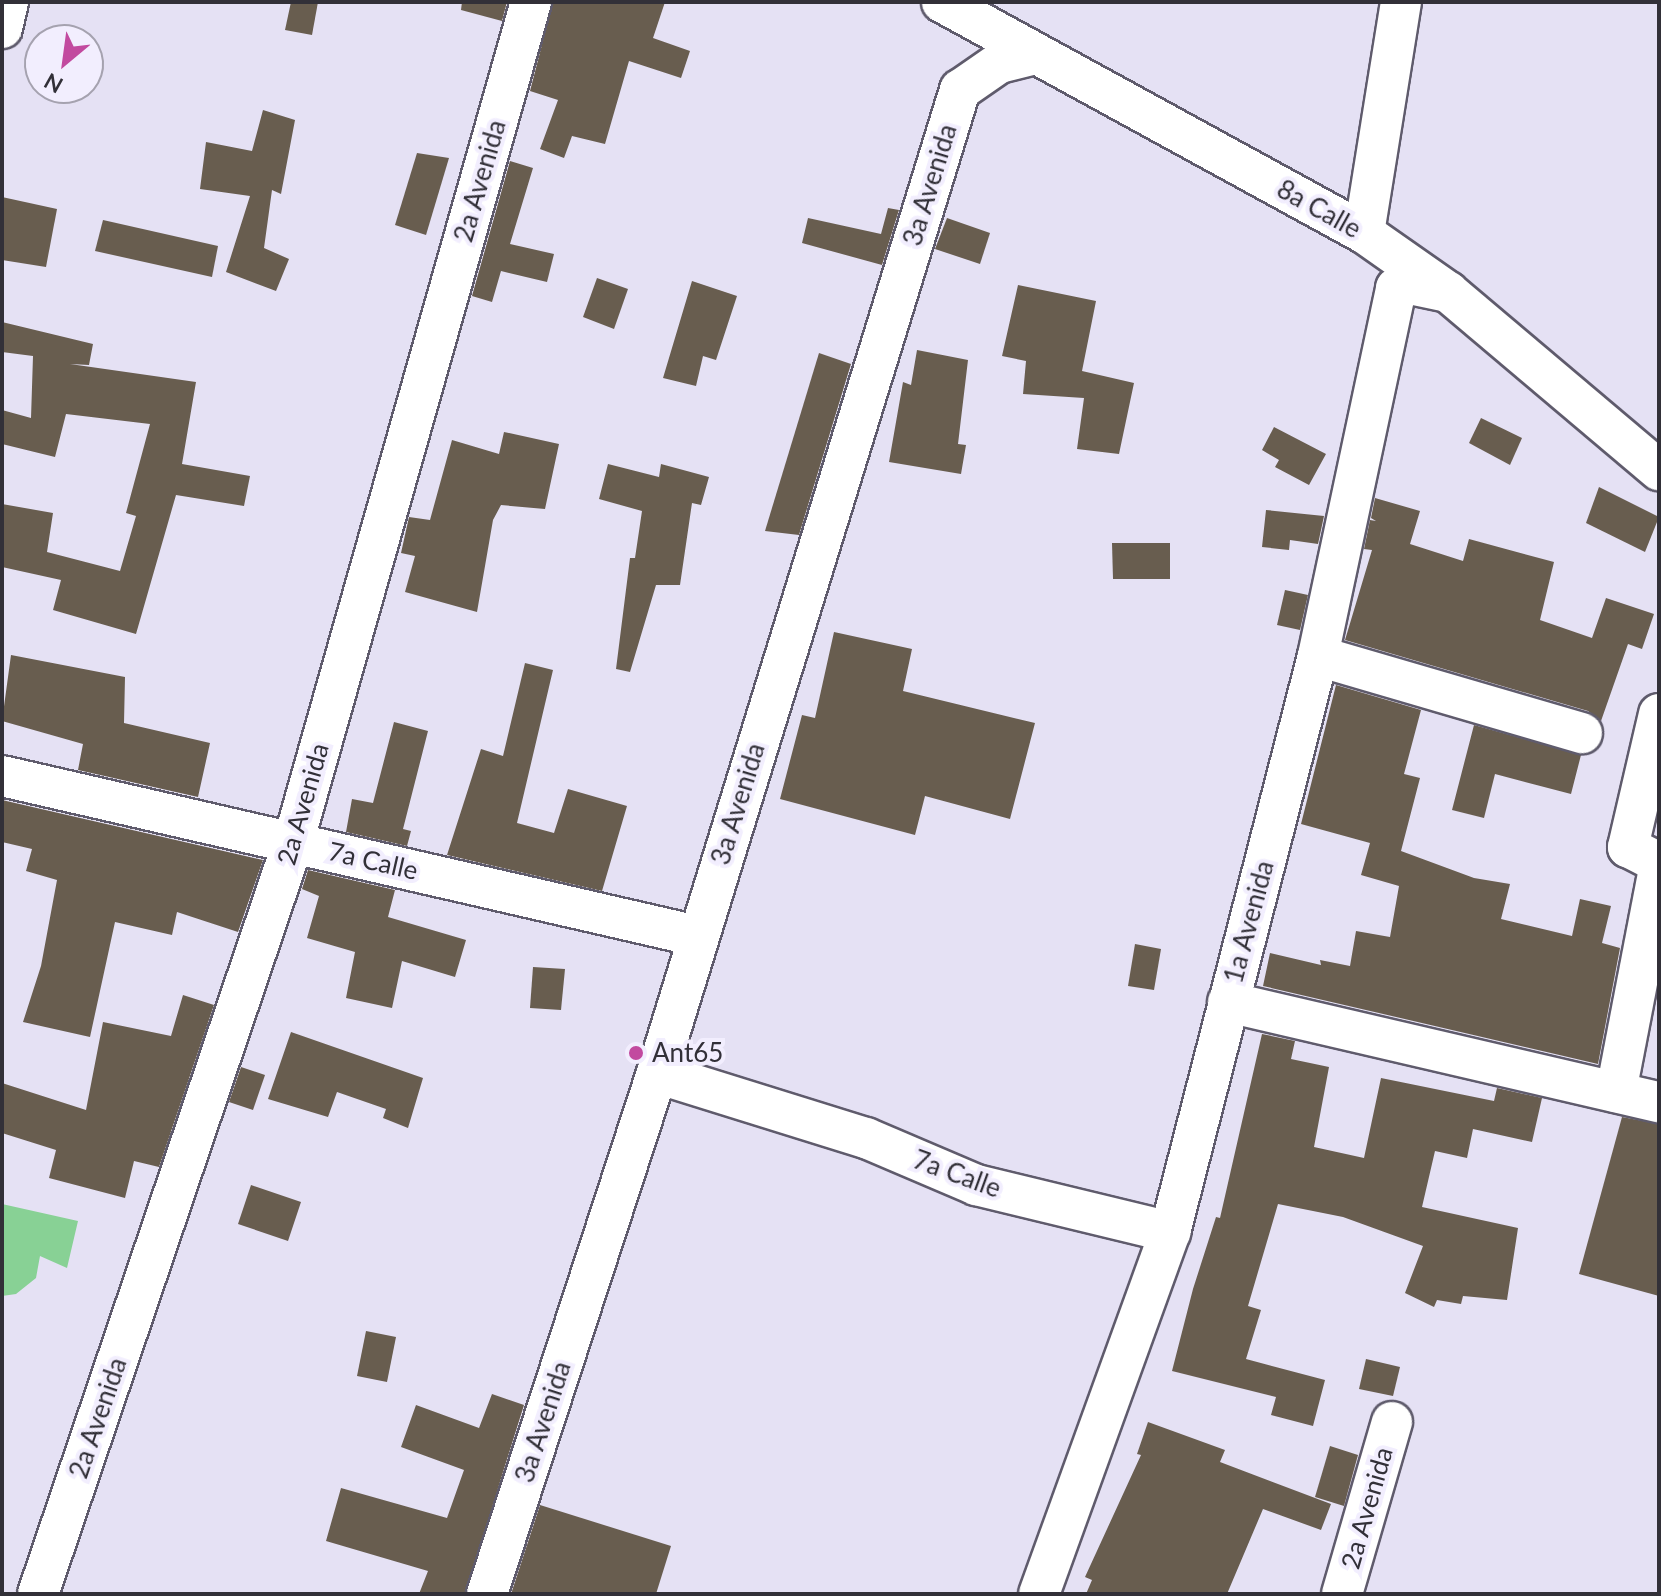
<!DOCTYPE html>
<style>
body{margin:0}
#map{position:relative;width:1661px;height:1596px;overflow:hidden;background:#e5e1f4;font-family:Lato,sans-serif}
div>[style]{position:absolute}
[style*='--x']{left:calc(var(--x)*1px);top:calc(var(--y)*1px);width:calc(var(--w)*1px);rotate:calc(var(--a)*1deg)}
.green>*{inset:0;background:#88d195}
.building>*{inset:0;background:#685d4f}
.roads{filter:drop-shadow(2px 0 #5f5b6c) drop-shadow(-2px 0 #5f5b6c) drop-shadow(0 2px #5f5b6c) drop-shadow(0 -2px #5f5b6c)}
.street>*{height:40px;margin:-20px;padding:0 20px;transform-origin:20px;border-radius:20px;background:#fff}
.dots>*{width:22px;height:22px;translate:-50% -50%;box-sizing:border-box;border:4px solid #f2eefe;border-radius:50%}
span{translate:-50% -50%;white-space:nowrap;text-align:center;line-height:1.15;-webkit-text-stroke:8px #f2eefe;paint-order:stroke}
.street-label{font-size:26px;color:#323038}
.poi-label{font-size:26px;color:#323038}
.left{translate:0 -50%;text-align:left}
.frame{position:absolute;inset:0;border:4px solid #323038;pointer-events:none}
.north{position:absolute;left:24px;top:24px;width:80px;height:80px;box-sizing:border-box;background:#f2eefe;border:2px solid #a5a2af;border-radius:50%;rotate:209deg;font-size:22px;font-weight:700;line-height:32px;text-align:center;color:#323038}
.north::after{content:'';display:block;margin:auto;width:28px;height:36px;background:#c24a9f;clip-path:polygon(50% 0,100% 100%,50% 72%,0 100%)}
</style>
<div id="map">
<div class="green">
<div style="clip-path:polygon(2px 1204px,78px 1221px,67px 1268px,40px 1256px,36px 1278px,16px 1294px,2px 1296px)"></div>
</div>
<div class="building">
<div style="clip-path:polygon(291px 2px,318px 2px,312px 35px,285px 30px)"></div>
<div style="clip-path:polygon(462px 2px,507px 2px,502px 21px,461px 10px)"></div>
<div style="clip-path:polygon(553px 2px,665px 2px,653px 38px,690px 51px,681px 78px,629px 61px,605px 144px,572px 136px,564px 158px,540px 149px,558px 100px,530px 91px)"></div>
<div style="clip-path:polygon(263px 110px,295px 120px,281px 194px,272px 190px,264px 248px,289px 259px,276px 291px,226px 272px,250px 196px,200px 189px,206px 142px,252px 151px)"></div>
<div style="clip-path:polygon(417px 153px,449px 158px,426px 235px,395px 225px)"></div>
<div style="clip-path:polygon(510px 161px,533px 168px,510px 244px,554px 254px,547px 282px,501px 271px,492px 302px,472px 296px)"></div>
<div style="clip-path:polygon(2px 197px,57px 209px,46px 267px,2px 260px)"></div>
<div style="clip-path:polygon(888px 208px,899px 210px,882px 265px,802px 243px,808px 218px,881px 234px)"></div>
<div style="clip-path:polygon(947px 218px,990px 233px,980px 264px,935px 249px)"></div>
<div style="clip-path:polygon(103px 220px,218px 246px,212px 277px,95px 251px)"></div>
<div style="clip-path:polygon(597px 278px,628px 289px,614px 329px,583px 317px)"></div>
<div style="clip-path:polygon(692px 281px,737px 296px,716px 360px,703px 356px,696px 386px,663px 378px)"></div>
<div style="clip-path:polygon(1018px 285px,1096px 301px,1082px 371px,1134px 383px,1119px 454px,1077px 449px,1084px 398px,1023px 394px,1026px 361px,1002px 356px)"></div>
<div style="clip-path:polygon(2px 322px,93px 344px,89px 365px,70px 364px,196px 382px,182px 464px,250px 476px,244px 506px,176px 495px,136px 634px,53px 610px,61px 580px,2px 567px,2px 504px,53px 513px,47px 552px,120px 571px,136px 516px,126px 513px,150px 424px,66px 414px,55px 457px,2px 444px,2px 410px,31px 418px,33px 356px,2px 352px)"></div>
<div style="clip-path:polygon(917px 350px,968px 360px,958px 444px,966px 445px,961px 474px,889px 462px,903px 382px,911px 385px)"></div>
<div style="clip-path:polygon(819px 353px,851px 364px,799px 535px,765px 531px)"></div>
<div style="clip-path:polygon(1481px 418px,1522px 438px,1510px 465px,1469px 443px)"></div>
<div style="clip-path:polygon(1274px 427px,1326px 454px,1309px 485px,1275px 467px,1279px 460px,1262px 450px)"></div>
<div style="clip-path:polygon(504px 432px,559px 444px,545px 509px,501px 505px,493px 520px,477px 612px,405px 592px,415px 556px,401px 553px,409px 517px,430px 520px,452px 440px,499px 454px)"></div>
<div style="clip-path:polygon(608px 464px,659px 477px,661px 464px,709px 477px,701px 505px,692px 503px,680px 585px,656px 585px,630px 672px,616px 669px,630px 558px,635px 558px,642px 511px,599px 499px)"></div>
<div style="clip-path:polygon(1599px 487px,1659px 517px,1645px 552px,1586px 523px)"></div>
<div style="clip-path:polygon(1375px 498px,1420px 511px,1410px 544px,1463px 561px,1469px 539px,1554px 562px,1540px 620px,1592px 638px,1606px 598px,1654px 614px,1642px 649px,1628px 644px,1601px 721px,1588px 711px,1345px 640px,1372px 550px,1364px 549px,1370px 520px,1376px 521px,1371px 518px)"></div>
<div style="clip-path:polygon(1266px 510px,1324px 516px,1318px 544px,1290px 540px,1289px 550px,1262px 547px)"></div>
<div style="clip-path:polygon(1112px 543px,1170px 543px,1170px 579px,1113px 579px)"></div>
<div style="clip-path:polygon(1285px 590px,1308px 595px,1300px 630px,1277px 625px)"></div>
<div style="clip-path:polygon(834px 632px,912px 649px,903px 691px,1035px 723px,1010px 819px,925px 796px,915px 835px,780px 799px,802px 715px,815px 718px)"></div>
<div style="clip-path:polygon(11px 655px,125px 677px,124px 723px,210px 743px,198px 797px,78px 770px,83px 744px,2px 721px)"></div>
<div style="clip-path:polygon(525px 663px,553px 670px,517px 823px,554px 833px,568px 789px,627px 806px,602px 891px,447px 855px,481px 749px,503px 756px)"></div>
<div style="clip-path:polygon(1336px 685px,1421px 710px,1404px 774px,1420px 778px,1401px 851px,1474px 878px,1510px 884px,1501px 919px,1572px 936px,1580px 899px,1611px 906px,1602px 943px,1620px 948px,1598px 1064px,1263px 986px,1270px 953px,1321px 965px,1320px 960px,1350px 966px,1356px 931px,1390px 937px,1399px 886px,1361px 875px,1370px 843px,1301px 824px)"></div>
<div style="clip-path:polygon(394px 722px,428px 731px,403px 829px,411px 831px,407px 846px,346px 832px,352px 799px,373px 803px)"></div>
<div style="clip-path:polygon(1474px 725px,1581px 755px,1571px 794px,1495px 774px,1484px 818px,1452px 810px)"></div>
<div style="clip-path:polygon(2px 800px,263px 860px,238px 932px,177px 912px,172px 935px,115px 922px,90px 1037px,23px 1022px,41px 966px,57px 880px,26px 871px,32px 849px,2px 842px)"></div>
<div style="clip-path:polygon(308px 870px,395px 890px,388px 917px,466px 940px,455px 977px,402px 961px,392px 1008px,346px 998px,355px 952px,307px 938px,319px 896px,302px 889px)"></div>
<div style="clip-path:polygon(1135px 944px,1161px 949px,1154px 990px,1128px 986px)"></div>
<div style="clip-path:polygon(533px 967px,565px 969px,561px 1010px,530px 1008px)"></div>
<div style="clip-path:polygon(183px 995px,214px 1005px,159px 1167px,134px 1161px,125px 1198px,49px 1178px,56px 1150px,2px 1133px,2px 1083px,86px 1110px,103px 1022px,171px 1036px)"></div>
<div style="clip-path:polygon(291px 1032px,423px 1078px,408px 1128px,383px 1118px,386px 1109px,337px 1092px,328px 1117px,268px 1099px)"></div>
<div style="clip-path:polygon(1262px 1034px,1295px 1041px,1291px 1059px,1329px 1067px,1314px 1147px,1364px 1158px,1381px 1078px,1494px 1101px,1497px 1088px,1542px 1098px,1532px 1142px,1473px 1129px,1467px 1158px,1435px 1151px,1422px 1207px,1518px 1228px,1507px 1300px,1463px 1296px,1461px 1304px,1437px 1300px,1434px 1307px,1405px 1293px,1423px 1246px,1343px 1217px,1278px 1204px,1248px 1306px,1261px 1310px,1246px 1359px,1325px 1380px,1313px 1426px,1271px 1415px,1276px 1397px,1172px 1371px,1193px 1289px,1216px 1217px,1220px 1218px)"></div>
<div style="clip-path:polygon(241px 1067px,265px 1075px,253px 1110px,229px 1102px)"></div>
<div style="clip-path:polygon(1622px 1117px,1659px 1124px,1659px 1296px,1579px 1274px)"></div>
<div style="clip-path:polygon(251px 1185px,301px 1202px,288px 1241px,238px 1224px)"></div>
<div style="clip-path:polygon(366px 1331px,396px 1337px,387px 1382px,357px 1376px)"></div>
<div style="clip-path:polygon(1366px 1359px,1400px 1367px,1393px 1396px,1359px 1389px)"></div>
<div style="clip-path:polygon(492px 1394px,524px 1405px,465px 1594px,419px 1594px,428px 1571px,326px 1541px,341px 1488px,447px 1518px,464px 1470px,401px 1447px,416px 1405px,479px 1428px)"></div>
<div style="clip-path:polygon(1148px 1422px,1225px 1450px,1220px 1462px,1331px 1504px,1321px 1530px,1263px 1509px,1227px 1594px,1086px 1594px,1092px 1580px,1085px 1577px,1141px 1455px,1137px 1454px)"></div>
<div style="clip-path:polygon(1330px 1446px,1358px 1455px,1344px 1506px,1315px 1497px)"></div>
<div style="clip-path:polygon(540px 1505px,671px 1546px,656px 1594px,511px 1594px)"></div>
</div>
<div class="roads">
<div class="street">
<div style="--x:942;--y:2;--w:481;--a:28.7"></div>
<div style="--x:1364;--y:233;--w:103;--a:35.1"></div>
<div style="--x:1448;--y:292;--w:276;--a:40.2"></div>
<div style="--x:2;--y:28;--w:27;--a:-77"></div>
<div style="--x:1364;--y:233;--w:234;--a:-80.9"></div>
<div style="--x:1318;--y:656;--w:275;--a:16.3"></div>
<div style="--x:1659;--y:714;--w:137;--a:103.1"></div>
<div style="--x:1628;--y:847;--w:35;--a:27"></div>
<div style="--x:2;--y:776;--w:713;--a:12.96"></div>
<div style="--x:1228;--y:1002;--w:442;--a:13.1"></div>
<div style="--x:657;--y:1073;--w:219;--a:17.3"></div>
<div style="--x:866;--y:1138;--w:120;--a:23.1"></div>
<div style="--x:976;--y:1185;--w:200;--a:13.6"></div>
<div style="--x:1616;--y:1092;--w:228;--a:-79.1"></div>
<div style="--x:38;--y:1594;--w:793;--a:-71.25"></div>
<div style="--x:293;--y:843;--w:874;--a:-74.2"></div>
<div style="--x:487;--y:1594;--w:548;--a:-71.93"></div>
<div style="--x:657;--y:1073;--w:1029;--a:-72.87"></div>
<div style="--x:960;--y:90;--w:47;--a:-34.7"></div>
<div style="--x:999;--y:63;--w:33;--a:-14"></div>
<div style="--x:1039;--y:1594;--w:385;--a:-70.1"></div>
<div style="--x:1170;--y:1232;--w:595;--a:-75.59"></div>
<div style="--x:1318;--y:656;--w:376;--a:-78"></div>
<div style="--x:1396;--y:288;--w:10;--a:-29"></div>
<div style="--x:1405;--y:283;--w:44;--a:11.8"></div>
<div style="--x:1342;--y:1594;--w:179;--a:-73.8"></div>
</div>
</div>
<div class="dots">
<div style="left:636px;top:1053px;background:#c24a9f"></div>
</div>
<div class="street-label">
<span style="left:480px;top:181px;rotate:-74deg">2a Avenida</span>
<span style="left:930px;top:185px;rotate:-73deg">3a Avenida</span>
<span style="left:1319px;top:209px;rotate:29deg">8a Calle</span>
<span style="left:303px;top:804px;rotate:-74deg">2a Avenida</span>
<span style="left:738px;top:804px;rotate:-73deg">3a Avenida</span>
<span style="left:373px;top:861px;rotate:13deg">7a Calle</span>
<span style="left:1249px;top:922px;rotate:-75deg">1a Avenida</span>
<span style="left:957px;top:1174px;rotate:20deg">7a Calle</span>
<span style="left:98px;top:1418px;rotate:-71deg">2a Avenida</span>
<span style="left:543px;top:1422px;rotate:-72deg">3a Avenida</span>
<span style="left:1367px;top:1508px;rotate:-74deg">2a Avenida</span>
</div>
<div class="poi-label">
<span class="left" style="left:652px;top:1053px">Ant65</span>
</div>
<div class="frame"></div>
<div class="north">N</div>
</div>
